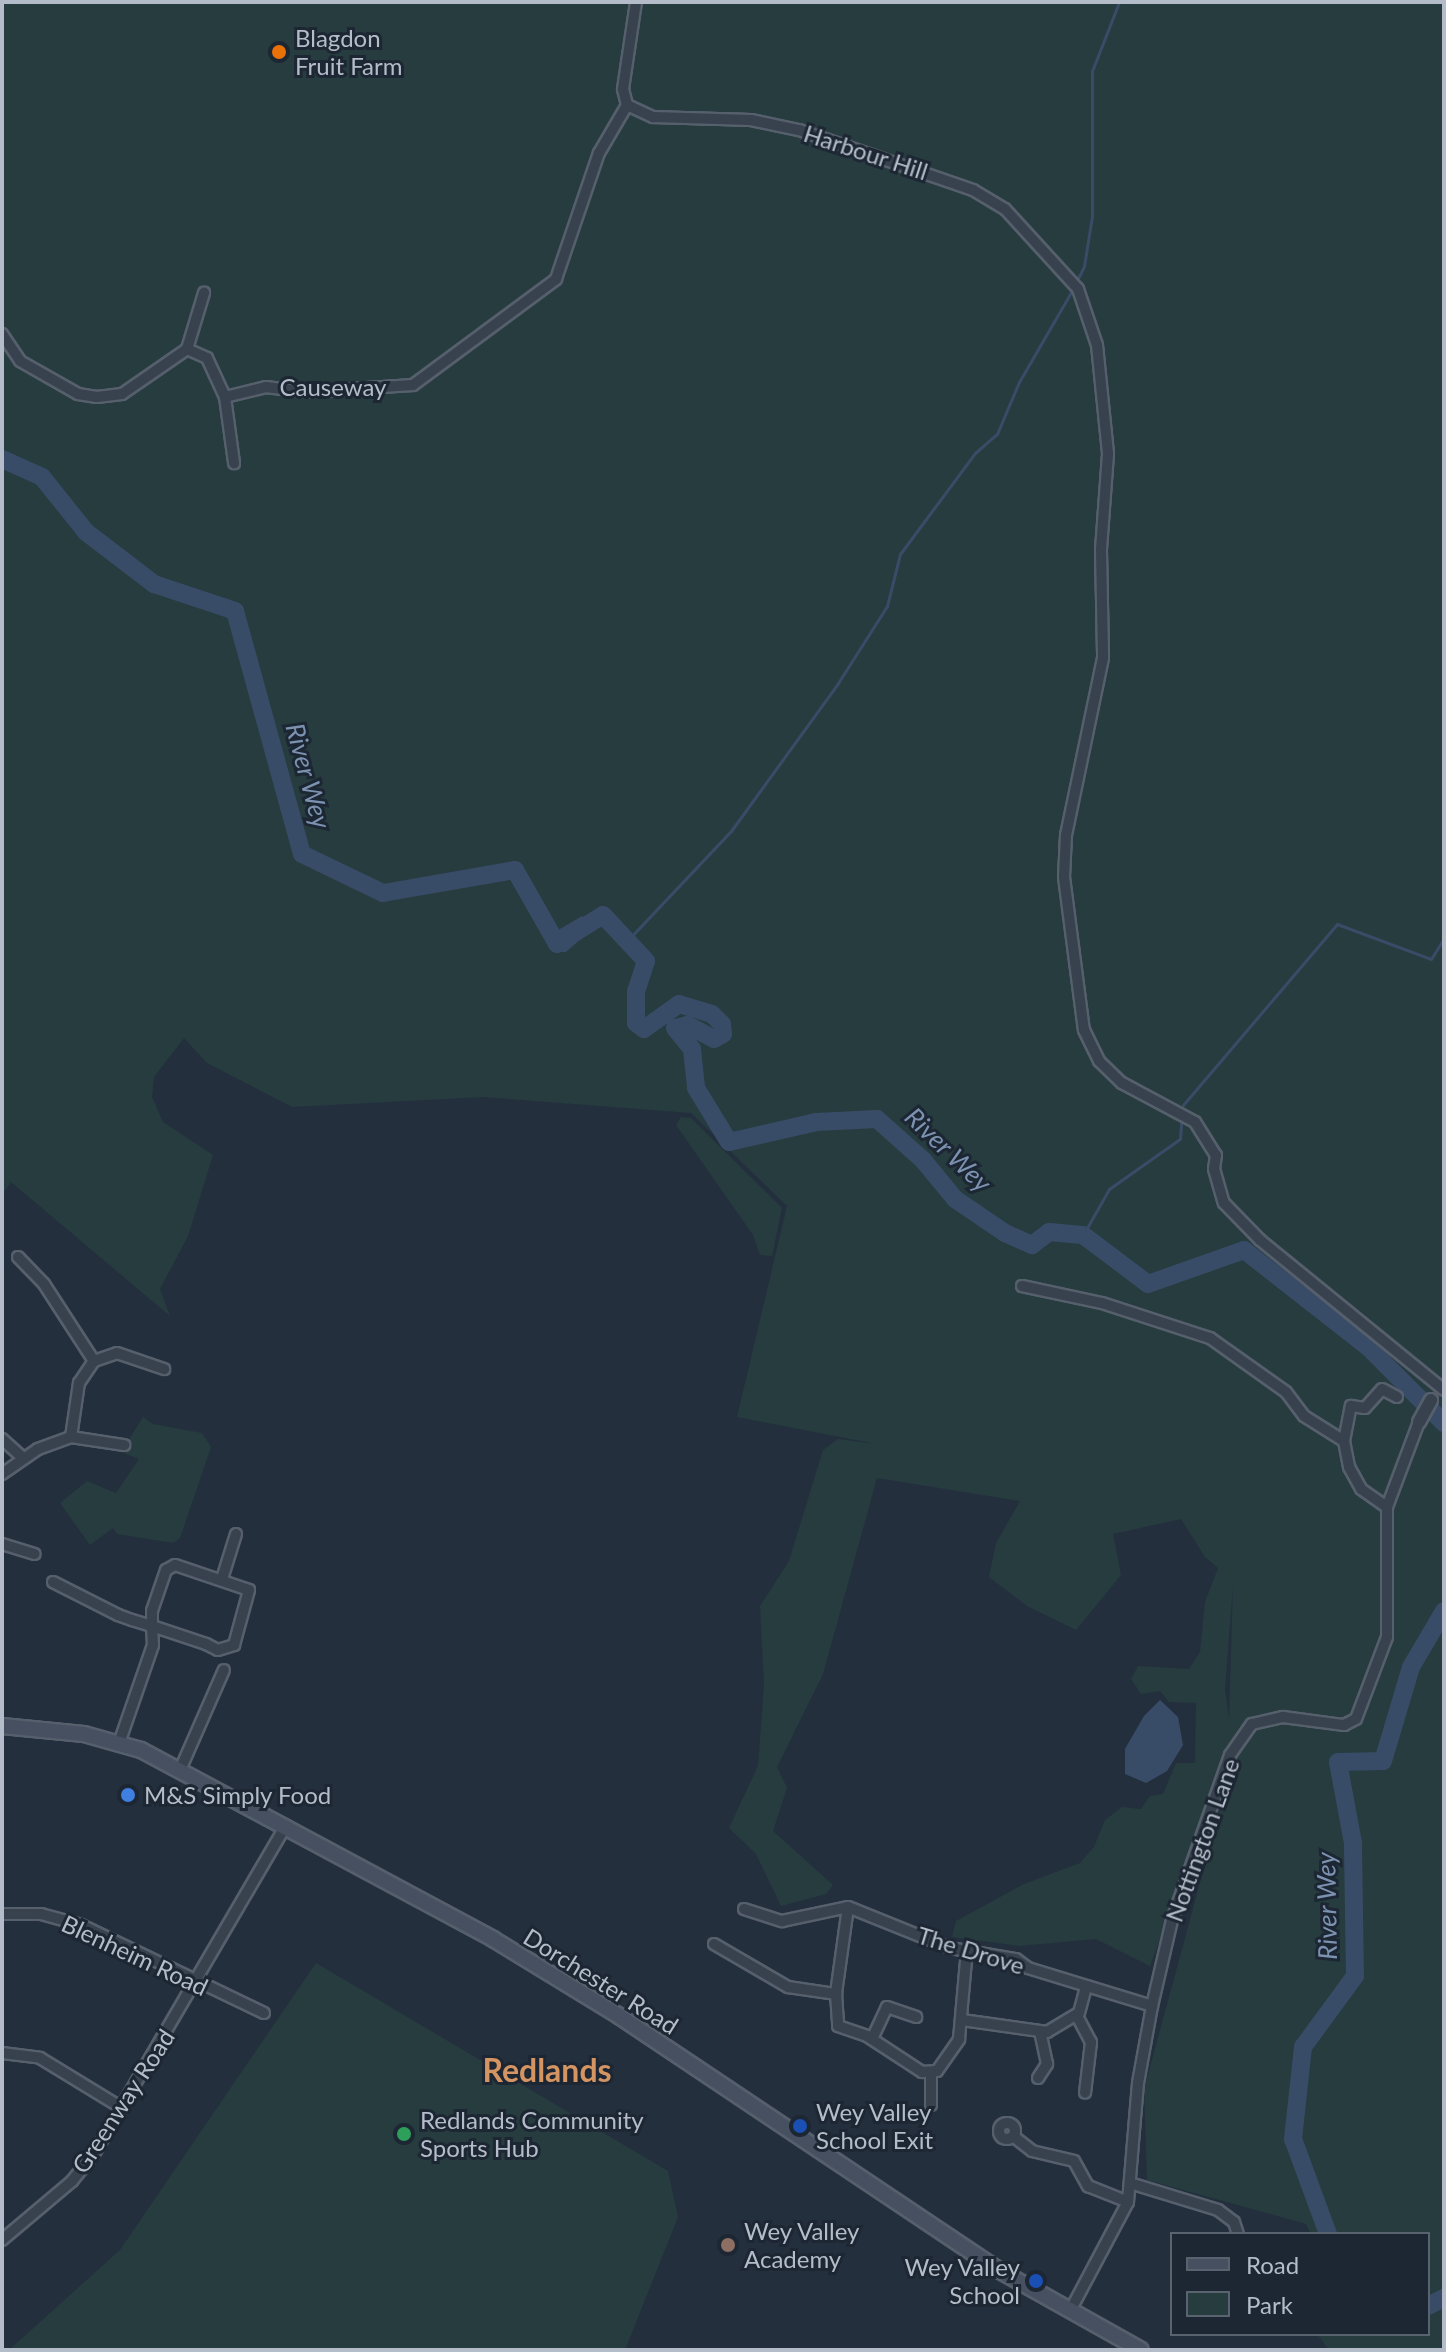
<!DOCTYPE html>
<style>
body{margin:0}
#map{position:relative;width:1446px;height:2352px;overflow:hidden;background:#242f3e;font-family:Lato,sans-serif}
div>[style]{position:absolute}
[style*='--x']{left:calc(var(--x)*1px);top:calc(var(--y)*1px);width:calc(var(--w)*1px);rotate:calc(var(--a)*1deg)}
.green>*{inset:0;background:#263c3f}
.water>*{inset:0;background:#394c67}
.stream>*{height:3px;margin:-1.5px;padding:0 1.5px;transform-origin:1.5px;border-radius:1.5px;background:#394c67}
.river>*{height:18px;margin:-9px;padding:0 9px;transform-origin:9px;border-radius:9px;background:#394c67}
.roads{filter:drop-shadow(2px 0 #565f6c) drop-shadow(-2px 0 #565f6c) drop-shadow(0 2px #565f6c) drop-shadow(0 -2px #565f6c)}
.minor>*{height:10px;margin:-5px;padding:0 5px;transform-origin:5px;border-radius:5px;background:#38414e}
.minor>.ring{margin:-5px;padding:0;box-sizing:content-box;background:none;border:10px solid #38414e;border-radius:50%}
.tertiary>*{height:12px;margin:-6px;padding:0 6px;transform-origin:6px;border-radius:6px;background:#38414e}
.secondary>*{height:14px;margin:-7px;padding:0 7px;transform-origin:7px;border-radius:7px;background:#465061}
.dots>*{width:22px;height:22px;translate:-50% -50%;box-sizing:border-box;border:4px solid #1d2633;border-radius:50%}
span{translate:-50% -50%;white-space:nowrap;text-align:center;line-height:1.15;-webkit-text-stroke:6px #1d2633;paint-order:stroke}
.poi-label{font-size:24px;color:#b4bcc9}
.left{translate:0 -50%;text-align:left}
.right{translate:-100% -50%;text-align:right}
.street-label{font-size:24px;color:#b4bcc9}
.water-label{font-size:26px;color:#7c92b1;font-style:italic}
.district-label{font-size:32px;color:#d59563;font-weight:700}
.frame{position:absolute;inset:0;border:4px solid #b4bcc9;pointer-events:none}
.legend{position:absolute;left:1170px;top:2232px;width:260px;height:104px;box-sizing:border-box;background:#1d2633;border:2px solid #59626f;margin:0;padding:10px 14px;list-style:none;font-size:24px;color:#b4bcc9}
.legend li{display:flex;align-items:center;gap:16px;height:40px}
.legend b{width:40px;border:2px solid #59626f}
</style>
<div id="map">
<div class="green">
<div style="clip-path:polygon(evenodd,2px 2px,1444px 2px,1444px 2350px,1329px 2350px,1317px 2334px,1428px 2334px,1428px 2234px,1311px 2234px,1306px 2224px,1147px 2180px,1144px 2089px,1228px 1780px,1229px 1750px,1150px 1966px,1096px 1939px,1019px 1946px,952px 1937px,956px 1921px,1024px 1884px,1080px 1863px,1094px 1847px,1105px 1820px,1122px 1807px,1141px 1809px,1150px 1796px,1163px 1794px,1176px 1763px,1195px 1763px,1196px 1703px,1169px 1702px,1160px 1691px,1141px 1694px,1131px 1679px,1138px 1666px,1189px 1669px,1200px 1652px,1205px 1602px,1218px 1568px,1205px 1557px,1181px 1519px,1113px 1534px,1121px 1575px,1076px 1630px,1027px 1606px,989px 1577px,996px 1543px,1020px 1501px,877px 1478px,823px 1674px,777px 1767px,787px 1788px,773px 1831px,833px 1885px,826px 1894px,781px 1906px,756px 1854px,729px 1828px,758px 1766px,764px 1685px,760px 1606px,789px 1561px,823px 1450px,838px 1439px,876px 1444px,737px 1417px,787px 1206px,691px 1113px,483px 1097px,292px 1107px,207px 1063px,184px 1038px,154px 1077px,152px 1097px,163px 1122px,213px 1155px,188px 1236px,160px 1289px,170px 1316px,11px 1182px,2px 1195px,2px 2px,1233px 1586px,1229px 1719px,1225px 1689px,1233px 1586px)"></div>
<div style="clip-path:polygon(681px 1117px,691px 1118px,782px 1208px,772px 1256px,760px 1255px,753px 1235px,676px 1125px)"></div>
<div style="clip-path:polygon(143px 1417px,153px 1424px,202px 1433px,211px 1447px,180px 1538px,173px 1543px,117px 1534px,113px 1528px,90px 1545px,60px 1503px,87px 1481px,116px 1493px,139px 1459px,121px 1452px)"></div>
<div style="clip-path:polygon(316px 1963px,668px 2171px,678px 2217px,625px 2350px,9px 2350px,120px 2250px)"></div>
</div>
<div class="water">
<div style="clip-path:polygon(582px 916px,591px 930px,566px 952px,556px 952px,550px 935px)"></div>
<div style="clip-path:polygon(1160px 1700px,1178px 1717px,1183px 1745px,1167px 1771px,1146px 1783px,1125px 1774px,1125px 1749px,1144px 1716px)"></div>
</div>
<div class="stream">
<div style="--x:1076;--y:282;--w:18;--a:-63"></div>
<div style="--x:1084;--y:266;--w:51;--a:-80.9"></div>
<div style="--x:1092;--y:216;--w:145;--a:-90"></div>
<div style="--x:1092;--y:71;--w:74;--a:-68.6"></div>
<div style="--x:625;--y:943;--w:154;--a:-46.6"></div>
<div style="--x:731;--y:831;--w:183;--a:-54.1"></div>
<div style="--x:838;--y:683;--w:91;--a:-57.5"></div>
<div style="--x:887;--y:606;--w:54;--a:-76"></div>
<div style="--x:900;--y:554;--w:126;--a:-53.4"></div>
<div style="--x:975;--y:453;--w:29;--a:-41"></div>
<div style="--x:997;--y:434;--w:56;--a:-67.1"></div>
<div style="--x:1019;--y:382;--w:108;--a:-59.9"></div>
<div style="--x:1183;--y:1105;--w:238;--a:-49.6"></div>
<div style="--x:1337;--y:924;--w:100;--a:20.4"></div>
<div style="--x:1431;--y:959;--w:25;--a:-58"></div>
<div style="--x:1083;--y:1235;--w:53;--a:-60.5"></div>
<div style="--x:1109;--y:1189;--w:87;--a:-35.2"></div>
<div style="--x:1180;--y:1139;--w:16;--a:-86"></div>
</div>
<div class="river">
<div style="--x:2;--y:459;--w:44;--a:24.2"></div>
<div style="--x:42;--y:477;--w:70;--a:51.3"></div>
<div style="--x:86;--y:532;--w:86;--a:37.4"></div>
<div style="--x:154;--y:584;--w:85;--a:18.4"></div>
<div style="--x:235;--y:611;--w:252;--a:74.6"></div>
<div style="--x:302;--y:854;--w:90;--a:25.7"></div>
<div style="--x:383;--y:893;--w:134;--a:-9.9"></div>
<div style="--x:515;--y:870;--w:85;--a:60.4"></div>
<div style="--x:557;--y:944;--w:54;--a:-32.2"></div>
<div style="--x:603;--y:915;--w:63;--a:46.9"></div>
<div style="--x:646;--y:961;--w:33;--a:108"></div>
<div style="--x:636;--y:992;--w:31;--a:90"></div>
<div style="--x:636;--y:1023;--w:10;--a:37"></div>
<div style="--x:644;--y:1029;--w:43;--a:-35.5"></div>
<div style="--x:679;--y:1004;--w:34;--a:17"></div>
<div style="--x:712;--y:1014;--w:14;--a:45"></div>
<div style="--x:722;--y:1024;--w:10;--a:84"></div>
<div style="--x:723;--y:1034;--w:10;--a:151"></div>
<div style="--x:714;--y:1039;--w:30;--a:-152"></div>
<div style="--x:688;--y:1025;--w:13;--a:167"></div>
<div style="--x:675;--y:1028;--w:27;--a:51"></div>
<div style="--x:692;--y:1049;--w:39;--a:84"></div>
<div style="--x:696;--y:1088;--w:63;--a:58.6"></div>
<div style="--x:729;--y:1142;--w:89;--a:-12.9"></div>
<div style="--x:816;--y:1122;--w:61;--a:-2.8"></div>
<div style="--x:877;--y:1119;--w:62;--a:41.7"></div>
<div style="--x:923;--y:1160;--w:50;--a:50.6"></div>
<div style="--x:955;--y:1199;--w:60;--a:34.2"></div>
<div style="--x:1005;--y:1233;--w:30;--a:24"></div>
<div style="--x:1032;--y:1245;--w:21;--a:-37"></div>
<div style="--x:1049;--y:1232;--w:34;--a:5"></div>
<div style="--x:1083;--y:1235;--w:81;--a:37"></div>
<div style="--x:1148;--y:1284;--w:102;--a:-19.5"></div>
<div style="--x:1244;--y:1250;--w:156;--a:38"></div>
<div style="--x:1367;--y:1346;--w:109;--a:45"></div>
<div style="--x:1328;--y:2234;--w:101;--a:-110.2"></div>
<div style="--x:1293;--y:2139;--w:93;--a:-83.8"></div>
<div style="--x:1303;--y:2047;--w:88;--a:-53.8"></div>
<div style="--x:1355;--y:1976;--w:133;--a:-90.9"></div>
<div style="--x:1353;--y:1843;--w:82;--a:-100.5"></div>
<div style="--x:1338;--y:1762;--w:45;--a:-1.3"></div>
<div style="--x:1383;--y:1761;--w:98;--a:-73.4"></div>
<div style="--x:1411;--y:1667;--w:65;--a:-59.5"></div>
<div style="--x:1428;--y:2306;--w:18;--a:-27"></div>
</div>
<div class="roads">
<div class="minor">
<div style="--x:627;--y:105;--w:29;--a:25"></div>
<div style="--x:653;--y:117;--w:98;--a:1.8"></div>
<div style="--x:751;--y:120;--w:49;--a:11.8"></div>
<div style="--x:799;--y:130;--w:184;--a:19"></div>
<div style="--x:973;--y:190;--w:37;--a:31"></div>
<div style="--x:1005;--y:209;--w:108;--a:47.6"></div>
<div style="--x:1078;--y:289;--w:59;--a:71.3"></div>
<div style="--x:1097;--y:345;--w:110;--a:84.2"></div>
<div style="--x:1108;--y:454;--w:96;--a:94.2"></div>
<div style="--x:1101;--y:550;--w:108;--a:88.9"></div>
<div style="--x:1103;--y:658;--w:181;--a:101.8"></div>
<div style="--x:1066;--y:835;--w:42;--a:92.7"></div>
<div style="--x:1064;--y:877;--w:154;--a:82.6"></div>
<div style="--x:1084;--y:1030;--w:34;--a:64"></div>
<div style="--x:1099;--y:1061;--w:32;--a:44"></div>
<div style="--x:1122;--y:1083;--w:83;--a:28.1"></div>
<div style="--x:1195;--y:1122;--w:39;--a:58"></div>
<div style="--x:1216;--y:1155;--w:14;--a:98"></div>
<div style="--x:1214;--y:1169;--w:35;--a:74"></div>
<div style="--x:1224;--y:1203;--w:52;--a:45.8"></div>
<div style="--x:1260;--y:1240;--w:237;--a:39.2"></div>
<div style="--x:627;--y:105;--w:16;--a:-104"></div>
<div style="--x:623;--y:89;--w:88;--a:-81.5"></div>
<div style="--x:2;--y:334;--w:32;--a:56"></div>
<div style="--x:20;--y:361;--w:67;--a:29.6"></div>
<div style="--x:78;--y:394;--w:19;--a:9"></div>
<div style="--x:97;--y:397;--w:25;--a:-7"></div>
<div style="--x:122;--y:394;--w:79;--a:-34.7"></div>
<div style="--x:187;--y:349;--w:22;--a:24"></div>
<div style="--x:207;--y:358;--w:43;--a:65.2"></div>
<div style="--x:225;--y:397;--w:42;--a:-13.7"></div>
<div style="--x:266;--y:387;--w:40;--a:7.1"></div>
<div style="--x:306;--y:392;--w:107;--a:-3.7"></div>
<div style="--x:413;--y:385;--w:178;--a:-36.5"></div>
<div style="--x:556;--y:279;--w:133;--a:-71.2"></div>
<div style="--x:599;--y:153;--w:56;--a:-59.7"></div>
<div style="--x:187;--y:349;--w:59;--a:-73.1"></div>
<div style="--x:225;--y:397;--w:67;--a:82.2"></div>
<div style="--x:18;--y:1257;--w:37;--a:46"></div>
<div style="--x:44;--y:1284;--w:92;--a:57"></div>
<div style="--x:1022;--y:1286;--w:82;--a:12"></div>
<div style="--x:1102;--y:1303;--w:114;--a:18"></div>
<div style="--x:1210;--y:1338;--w:93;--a:35.4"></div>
<div style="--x:1286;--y:1392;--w:30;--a:53"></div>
<div style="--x:1304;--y:1416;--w:47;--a:32"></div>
<div style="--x:1344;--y:1441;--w:26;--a:79"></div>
<div style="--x:1349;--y:1467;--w:25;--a:61"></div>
<div style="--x:1361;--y:1489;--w:32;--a:35"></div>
<div style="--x:71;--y:1437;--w:55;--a:-81.6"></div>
<div style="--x:79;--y:1383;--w:27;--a:-56"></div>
<div style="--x:94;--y:1361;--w:24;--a:-19"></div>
<div style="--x:117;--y:1353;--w:50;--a:18.8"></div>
<div style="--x:2;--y:1439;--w:28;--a:42"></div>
<div style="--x:1344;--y:1441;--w:36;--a:-79"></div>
<div style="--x:1351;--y:1406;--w:14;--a:8"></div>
<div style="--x:1365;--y:1408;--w:25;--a:-48"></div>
<div style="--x:1382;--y:1389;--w:17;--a:28"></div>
<div style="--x:2;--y:1474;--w:44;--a:-34.8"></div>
<div style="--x:38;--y:1449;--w:35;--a:-20"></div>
<div style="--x:71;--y:1437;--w:54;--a:8.6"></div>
<div style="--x:2;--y:1544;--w:34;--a:17"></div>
<div style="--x:222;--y:1579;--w:47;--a:-72.7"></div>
<div style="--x:53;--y:1582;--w:73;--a:26.9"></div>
<div style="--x:118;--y:1615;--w:15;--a:20"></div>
<div style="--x:132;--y:1620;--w:21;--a:17"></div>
<div style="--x:152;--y:1626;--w:57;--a:18.4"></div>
<div style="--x:206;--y:1644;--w:13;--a:27"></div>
<div style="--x:218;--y:1650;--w:17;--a:-17"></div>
<div style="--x:234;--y:1645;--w:57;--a:-74.7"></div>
<div style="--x:249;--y:1590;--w:78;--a:-161.3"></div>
<div style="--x:175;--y:1565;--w:10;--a:151"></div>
<div style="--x:166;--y:1570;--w:43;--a:108.9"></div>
<div style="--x:152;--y:1611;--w:15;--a:90"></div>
<div style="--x:152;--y:1626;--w:19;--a:87"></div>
<div style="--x:153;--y:1645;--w:104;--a:109.1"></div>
<div style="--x:180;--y:1770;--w:109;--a:-66.3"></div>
<div style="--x:848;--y:1907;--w:88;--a:97.9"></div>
<div style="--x:836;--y:1994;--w:32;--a:86"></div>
<div style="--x:838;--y:2026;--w:31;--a:19"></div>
<div style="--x:867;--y:2036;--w:66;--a:33.2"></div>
<div style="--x:922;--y:2072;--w:15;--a:-4"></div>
<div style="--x:937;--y:2071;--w:39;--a:-55"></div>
<div style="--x:959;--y:2039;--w:89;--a:-84.9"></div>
<div style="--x:744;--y:1909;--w:40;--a:18"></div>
<div style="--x:782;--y:1921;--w:67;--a:-12"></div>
<div style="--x:848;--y:1907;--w:110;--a:21.9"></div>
<div style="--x:950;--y:1948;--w:67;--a:9.5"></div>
<div style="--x:1016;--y:1959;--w:15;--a:37"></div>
<div style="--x:1028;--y:1968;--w:130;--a:17"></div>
<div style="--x:2;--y:1914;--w:39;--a:0"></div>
<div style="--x:41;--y:1914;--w:41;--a:15.4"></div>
<div style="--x:81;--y:1925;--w:203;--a:25.7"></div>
<div style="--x:714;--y:1944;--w:86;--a:30.2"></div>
<div style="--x:788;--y:1987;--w:49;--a:8.3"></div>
<div style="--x:1077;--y:2016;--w:30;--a:62"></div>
<div style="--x:1091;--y:2042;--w:51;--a:96.7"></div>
<div style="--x:962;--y:2020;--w:86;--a:8"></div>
<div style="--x:1047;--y:2032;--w:37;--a:-31"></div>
<div style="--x:1079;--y:2013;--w:28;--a:-75"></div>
<div style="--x:872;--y:2039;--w:35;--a:-65"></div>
<div style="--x:887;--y:2007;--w:31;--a:19"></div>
<div style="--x:2;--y:2053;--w:38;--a:7"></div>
<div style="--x:40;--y:2058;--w:96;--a:31.4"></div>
<div style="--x:1038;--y:2078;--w:17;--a:-57"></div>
<div style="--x:1047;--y:2064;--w:33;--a:-102"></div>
<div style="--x:931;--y:2105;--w:32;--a:-90"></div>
<div class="ring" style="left:999px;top:2123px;width:6px;height:6px"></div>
<div style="--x:1013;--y:2136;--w:24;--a:38"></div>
<div style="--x:1032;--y:2151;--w:43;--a:13.4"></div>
<div style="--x:1074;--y:2161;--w:29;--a:61"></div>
<div style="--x:1088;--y:2186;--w:43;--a:21.8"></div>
<div style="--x:1133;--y:2184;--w:89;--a:17"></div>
<div style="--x:1218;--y:2210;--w:20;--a:37"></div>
<div style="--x:1234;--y:2222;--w:13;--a:72"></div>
<div style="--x:2;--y:2240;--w:92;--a:-40.1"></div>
<div style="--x:72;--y:2181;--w:35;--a:-51"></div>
<div style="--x:94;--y:2154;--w:380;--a:-59.7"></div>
<div style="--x:1070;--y:2311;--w:123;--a:-62"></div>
<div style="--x:1128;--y:2202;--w:119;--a:-85.2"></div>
<div style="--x:1138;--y:2083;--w:78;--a:-79.7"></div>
<div style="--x:1152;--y:2006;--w:88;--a:-76.9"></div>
<div style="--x:1172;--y:1920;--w:175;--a:-70.6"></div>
<div style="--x:1230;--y:1755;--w:38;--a:-55"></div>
<div style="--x:1252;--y:1724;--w:32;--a:-13"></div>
<div style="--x:1283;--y:1717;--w:62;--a:7.5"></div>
<div style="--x:1344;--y:1725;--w:13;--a:-27"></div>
<div style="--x:1356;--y:1719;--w:88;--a:-69.3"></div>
<div style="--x:1387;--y:1637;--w:130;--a:-90"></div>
<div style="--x:1387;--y:1507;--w:91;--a:-69.4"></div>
</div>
<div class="tertiary">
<div style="--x:1419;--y:1422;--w:25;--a:-61"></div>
</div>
<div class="secondary">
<div style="--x:2;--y:1726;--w:82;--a:5.6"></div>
<div style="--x:84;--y:1734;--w:59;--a:15.7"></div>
<div style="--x:141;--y:1750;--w:400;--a:28.2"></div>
<div style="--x:493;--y:1939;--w:148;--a:31.4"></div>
<div style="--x:619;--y:2016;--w:453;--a:33.8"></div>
<div style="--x:995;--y:2268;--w:167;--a:29.3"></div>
</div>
</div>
<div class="dots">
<div style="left:279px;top:52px;background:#e8710a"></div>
<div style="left:128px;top:1795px;background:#3f7fe0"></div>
<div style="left:800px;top:2126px;background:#1a4fb4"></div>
<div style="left:404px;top:2134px;background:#2e9e5b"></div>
<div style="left:728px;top:2245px;background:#8d6e63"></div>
<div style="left:1036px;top:2281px;background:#1a4fb4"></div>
</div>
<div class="poi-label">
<span class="left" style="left:295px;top:52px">Blagdon<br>Fruit Farm</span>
<span class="left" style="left:144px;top:1795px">M&amp;S Simply Food</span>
<span class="left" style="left:816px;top:2126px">Wey Valley<br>School Exit</span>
<span class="left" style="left:420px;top:2134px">Redlands Community<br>Sports Hub</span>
<span class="left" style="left:744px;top:2245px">Wey Valley<br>Academy</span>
<span class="right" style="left:1020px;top:2281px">Wey Valley<br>School</span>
</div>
<div class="street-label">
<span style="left:866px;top:152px;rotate:18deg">Harbour Hill</span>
<span style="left:333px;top:387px">Causeway</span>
<span style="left:1202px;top:1840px;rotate:-70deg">Nottington Lane</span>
<span style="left:971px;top:1950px;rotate:17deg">The Drove</span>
<span style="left:135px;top:1955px;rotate:25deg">Blenheim Road</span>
<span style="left:601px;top:1981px;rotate:32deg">Dorchester Road</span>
<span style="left:123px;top:2101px;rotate:-57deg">Greenway Road</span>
</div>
<div class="water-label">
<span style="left:308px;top:776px;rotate:75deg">River Wey</span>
<span style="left:948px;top:1150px;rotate:44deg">River Wey</span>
<span style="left:1327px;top:1906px;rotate:-91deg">River Wey</span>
</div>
<div class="district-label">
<span style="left:547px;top:2070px">Redlands</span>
</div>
<div class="frame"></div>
<ul class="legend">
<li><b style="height:10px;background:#465061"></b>Road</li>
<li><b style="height:22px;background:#263c3f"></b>Park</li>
</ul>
</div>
